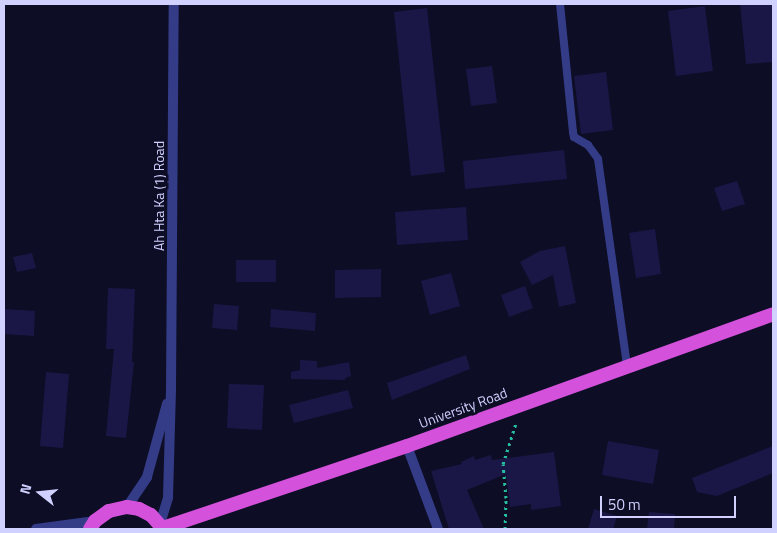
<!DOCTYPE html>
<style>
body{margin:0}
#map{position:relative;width:777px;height:533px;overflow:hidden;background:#0d0d25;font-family:"Titillium Web",sans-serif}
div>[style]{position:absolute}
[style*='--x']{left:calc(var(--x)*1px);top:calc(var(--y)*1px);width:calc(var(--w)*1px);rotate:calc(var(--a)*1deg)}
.building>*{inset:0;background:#1a1747}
.path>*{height:3px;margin-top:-1.5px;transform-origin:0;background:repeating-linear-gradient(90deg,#26bea0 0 2.5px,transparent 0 6.5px)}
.service>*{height:8px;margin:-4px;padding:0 4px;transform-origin:4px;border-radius:4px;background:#343c87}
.minor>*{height:10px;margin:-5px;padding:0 5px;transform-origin:5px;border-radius:5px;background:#343c87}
.tertiary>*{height:10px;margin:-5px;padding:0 5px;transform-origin:5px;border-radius:5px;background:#343c87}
.trunk>*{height:14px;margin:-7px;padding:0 7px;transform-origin:7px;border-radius:7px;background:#d451dc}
span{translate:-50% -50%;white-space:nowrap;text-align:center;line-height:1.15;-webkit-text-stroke:5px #0d0d25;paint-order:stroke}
.street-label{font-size:14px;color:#d0d1ff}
.frame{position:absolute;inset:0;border:5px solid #d0d1ff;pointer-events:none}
.north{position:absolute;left:15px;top:468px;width:50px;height:50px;-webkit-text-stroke:4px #0d0d25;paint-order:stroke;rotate:286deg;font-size:14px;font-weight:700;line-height:20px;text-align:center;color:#d0d1ff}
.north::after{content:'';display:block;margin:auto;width:18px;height:22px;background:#d0d1ff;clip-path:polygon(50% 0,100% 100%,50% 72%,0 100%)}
.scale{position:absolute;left:600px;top:496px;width:136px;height:22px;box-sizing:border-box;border:2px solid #d0d1ff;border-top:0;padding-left:6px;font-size:15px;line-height:18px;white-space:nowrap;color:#d0d1ff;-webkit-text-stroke:4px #0d0d25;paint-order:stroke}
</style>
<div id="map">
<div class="building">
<div style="clip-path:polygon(740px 4px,773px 4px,773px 62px,746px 64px)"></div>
<div style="clip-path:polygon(705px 6px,713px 71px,676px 76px,668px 11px)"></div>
<div style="clip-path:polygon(427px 8px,445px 172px,411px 176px,394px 12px)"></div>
<div style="clip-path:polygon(492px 66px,497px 103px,471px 106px,466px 69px)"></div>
<div style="clip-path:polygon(606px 72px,613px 130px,581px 134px,574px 76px)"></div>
<div style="clip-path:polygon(564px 150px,567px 179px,465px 189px,463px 161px)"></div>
<div style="clip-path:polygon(737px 181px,745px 204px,722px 211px,714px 188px)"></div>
<div style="clip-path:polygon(466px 207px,468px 240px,397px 245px,395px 212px)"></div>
<div style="clip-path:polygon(655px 229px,661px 274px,636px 278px,629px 233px)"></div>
<div style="clip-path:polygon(565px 246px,576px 303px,559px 307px,553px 275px,532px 285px,520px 262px,540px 251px)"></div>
<div style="clip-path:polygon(32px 253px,36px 268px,17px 272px,13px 257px)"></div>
<div style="clip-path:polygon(236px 260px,276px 260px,276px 282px,236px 282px)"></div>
<div style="clip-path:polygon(381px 269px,381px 297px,335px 298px,335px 270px)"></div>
<div style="clip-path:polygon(451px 273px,460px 306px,430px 315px,421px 281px)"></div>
<div style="clip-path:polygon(525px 286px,533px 308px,509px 317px,501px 295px)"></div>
<div style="clip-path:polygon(108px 288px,135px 289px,132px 362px,134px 362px,126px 438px,106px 436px,114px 349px,106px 349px)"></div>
<div style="clip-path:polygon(214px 304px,239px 306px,237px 330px,212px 328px)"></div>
<div style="clip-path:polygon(4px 309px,35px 311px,34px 336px,4px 334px)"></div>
<div style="clip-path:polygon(271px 309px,316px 313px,315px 331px,270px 327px)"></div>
<div style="clip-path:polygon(466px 355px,470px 369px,392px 400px,387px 383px)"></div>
<div style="clip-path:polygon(300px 360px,317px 361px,317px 368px,349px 362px,351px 376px,345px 378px,345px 380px,291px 379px,291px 372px,300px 370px)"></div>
<div style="clip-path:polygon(46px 372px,69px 374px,63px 448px,40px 446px)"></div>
<div style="clip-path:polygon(229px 384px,264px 385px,262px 430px,227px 428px)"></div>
<div style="clip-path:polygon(348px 390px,353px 408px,294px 423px,289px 405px)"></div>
<div style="clip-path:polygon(608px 441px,659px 450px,653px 484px,602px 475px)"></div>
<div style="clip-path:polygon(773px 446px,773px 473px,717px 496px,697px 492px,692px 478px)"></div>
<div style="clip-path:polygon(554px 452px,561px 506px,531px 510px,531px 504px,510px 507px,506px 474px,467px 490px,484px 529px,449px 529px,431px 471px,462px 464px,461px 462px,474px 456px,475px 460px,491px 455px,492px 460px)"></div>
<div style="clip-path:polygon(594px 509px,617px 516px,613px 529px,588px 529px)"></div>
<div style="clip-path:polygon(649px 512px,675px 514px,674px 529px,647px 529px)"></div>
</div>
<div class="path">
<div style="--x:505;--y:529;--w:31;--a:-88"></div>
<div style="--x:506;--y:498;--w:34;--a:-95"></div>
<div style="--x:503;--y:464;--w:43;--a:-72.4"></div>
</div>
<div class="service">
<div style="--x:560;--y:4;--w:129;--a:84.2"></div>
<div style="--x:573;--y:132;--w:5;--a:79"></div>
<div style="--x:574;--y:137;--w:16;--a:30"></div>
<div style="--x:588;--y:145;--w:17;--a:54"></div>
<div style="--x:598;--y:159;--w:209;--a:82"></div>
</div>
<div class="minor">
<div style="--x:407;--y:446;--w:89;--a:69.5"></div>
</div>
<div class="tertiary">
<div style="--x:127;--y:507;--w:36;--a:-56"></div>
<div style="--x:147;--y:477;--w:76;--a:-74.7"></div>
<div style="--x:160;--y:524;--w:28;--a:-73"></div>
<div style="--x:168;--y:497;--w:108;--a:-88.4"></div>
<div style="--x:171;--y:389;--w:385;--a:-89.6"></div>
<div style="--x:36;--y:529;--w:60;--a:-7.7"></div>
</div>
<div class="trunk">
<div style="--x:163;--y:528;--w:257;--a:-18.6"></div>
<div style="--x:407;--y:446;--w:389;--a:-19.8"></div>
<div style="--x:90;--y:529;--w:9;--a:-58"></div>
<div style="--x:95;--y:521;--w:17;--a:-36"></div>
<div style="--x:109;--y:511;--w:18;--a:-13"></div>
<div style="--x:127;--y:507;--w:12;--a:9"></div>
<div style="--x:139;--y:509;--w:13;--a:27"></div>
<div style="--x:151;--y:515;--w:18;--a:49"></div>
</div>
<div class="street-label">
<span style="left:159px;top:196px;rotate:-90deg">Ah Hta Ka (1) Road</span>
<span style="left:463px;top:408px;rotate:-20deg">University Road</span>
</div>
<div class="frame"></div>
<div class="north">N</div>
<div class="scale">50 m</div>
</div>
